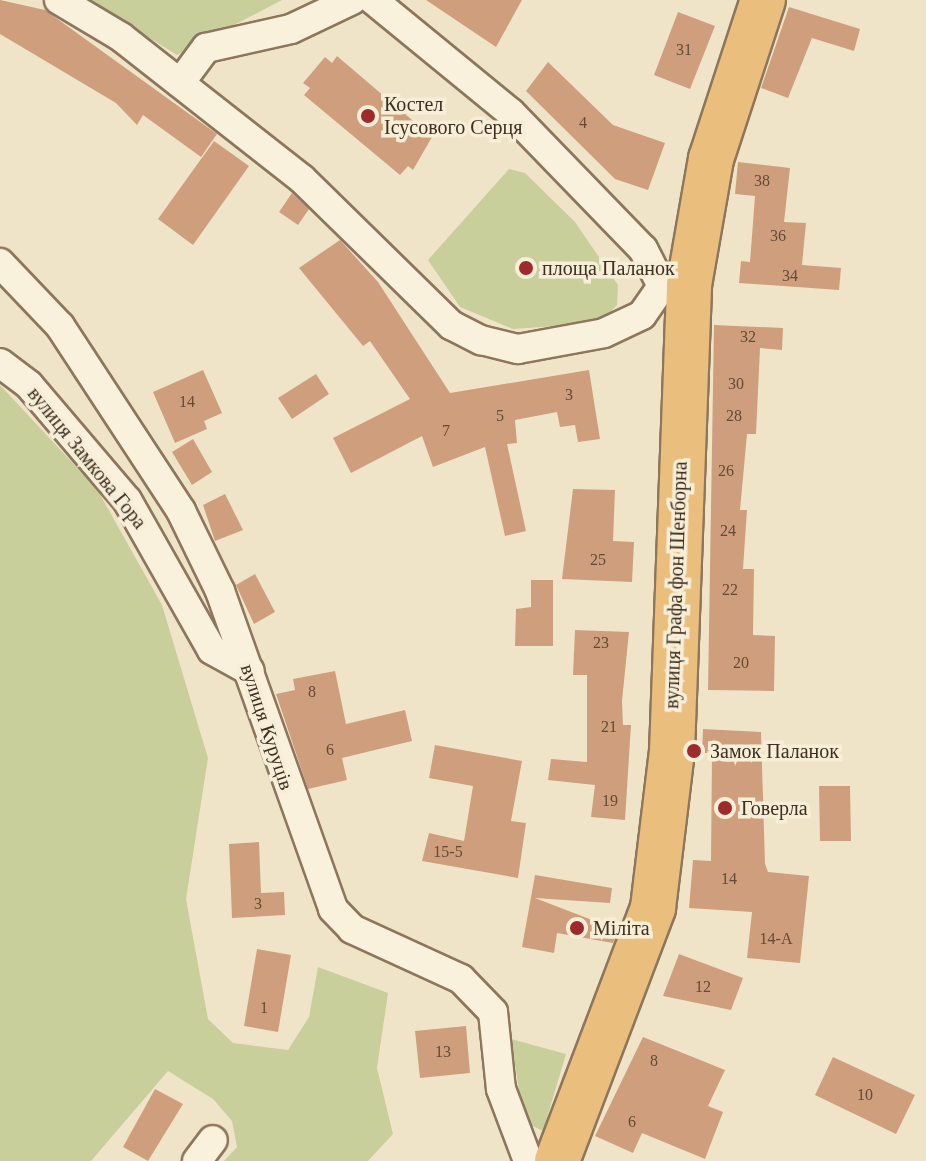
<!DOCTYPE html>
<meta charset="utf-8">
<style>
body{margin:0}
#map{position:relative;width:926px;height:1161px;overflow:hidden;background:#f0e4c8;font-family:"Times New Roman",serif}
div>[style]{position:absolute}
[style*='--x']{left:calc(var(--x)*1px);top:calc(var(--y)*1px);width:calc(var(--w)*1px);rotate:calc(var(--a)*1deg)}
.green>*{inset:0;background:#c9cf9b}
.building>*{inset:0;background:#cf9f7d}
.roads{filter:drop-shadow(2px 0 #8d765c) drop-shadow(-2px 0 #8d765c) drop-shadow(0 2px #8d765c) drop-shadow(0 -2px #8d765c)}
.minor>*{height:28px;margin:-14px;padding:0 14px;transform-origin:14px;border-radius:14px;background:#faf1dc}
.trunk>*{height:44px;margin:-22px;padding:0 22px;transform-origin:22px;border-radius:22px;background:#eabe7c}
.dots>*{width:22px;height:22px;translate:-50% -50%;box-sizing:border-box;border:4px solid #f7eed8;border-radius:50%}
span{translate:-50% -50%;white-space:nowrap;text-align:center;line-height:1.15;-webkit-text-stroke:7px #f7eed8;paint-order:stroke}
.number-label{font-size:16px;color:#624a37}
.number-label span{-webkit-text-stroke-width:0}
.poi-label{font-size:20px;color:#3d2e20}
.left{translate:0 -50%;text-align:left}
.street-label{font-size:20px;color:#3d2e20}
</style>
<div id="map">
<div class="green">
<div style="clip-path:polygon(88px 0,282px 0,177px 55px)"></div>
<div style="clip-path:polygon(509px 169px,525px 173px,575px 222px,618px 285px,617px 305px,600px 323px,513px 329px,460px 307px,428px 260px)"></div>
<div style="clip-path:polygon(0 385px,97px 489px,162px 605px,208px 758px,186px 899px,208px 1019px,233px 1043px,288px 1050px,309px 1017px,318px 967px,388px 993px,377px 1068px,393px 1134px,368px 1161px,224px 1161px,237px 1147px,232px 1121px,213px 1099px,168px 1071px,91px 1161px,0 1161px)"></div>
<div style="clip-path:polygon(511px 1039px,566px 1054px,543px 1131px,524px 1122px)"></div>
</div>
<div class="building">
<div style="clip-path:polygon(0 0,45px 10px,217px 134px,201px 157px,143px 115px,137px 125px,116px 103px,0 34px)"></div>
<div style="clip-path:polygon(426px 0,522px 0,496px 47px)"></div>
<div style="clip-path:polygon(789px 7px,860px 29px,854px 51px,812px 38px,788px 98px,761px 88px)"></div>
<div style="clip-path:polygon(678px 12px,715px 26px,690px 89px,654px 75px)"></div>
<div style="clip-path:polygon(337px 56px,432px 137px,413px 170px,408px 166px,400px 175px,304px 95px,310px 88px,303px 83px,325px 57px,332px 63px)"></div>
<div style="clip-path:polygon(548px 62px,613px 125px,665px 143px,648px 190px,615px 179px,526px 91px)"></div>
<div style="clip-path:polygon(214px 141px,249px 166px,193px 245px,158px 219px)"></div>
<div style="clip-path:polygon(738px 162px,790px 168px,784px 222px,806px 223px,802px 265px,841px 268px,839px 290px,739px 283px,741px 261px,750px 262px,755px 196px,735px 194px)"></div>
<div style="clip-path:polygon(292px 193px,309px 209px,298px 225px,279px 212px)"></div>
<div style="clip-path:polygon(340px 240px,378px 282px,450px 393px,589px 370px,600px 439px,578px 442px,575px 425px,560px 427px,557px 412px,515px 420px,517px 443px,507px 444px,526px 531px,505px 536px,485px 447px,433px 467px,422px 436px,351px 473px,333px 438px,410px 399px,370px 341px,363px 346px,299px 268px)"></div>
<div style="clip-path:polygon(714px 325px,783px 328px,782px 350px,760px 348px,756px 434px,747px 434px,740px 510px,747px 510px,743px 569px,754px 569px,753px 635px,775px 636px,774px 691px,708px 690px)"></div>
<div style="clip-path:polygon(203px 370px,222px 413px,204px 421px,207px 429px,175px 443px,153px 392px)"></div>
<div style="clip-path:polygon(316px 374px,329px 394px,292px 419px,278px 398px)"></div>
<div style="clip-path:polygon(193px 439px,212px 472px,192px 485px,172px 452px)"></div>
<div style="clip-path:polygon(573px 489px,615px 490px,613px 541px,634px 542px,632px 582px,562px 579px)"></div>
<div style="clip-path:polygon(225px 494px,243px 530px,215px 541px,203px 505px)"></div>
<div style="clip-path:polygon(255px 574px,275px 612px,254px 624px,236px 585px)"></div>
<div style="clip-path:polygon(531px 580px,553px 580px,553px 646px,515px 646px,516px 609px,531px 607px)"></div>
<div style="clip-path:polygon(575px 630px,629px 632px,622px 701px,623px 725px,631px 725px,625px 820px,591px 817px,595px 785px,548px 780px,551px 759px,587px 762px,587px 675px,573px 675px)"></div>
<div style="clip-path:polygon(335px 671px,346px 724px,405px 710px,412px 741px,342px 758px,347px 780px,308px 789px,276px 694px,295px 690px,293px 679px)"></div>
<div style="clip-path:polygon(703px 729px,761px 732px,765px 864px,768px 872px,809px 876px,800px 963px,747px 958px,752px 912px,689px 908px,693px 860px,711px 861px,712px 753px,702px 753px)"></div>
<div style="clip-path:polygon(435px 745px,522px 761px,511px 821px,526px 823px,518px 878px,422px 861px,429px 833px,464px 841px,473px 786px,429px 778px)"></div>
<div style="clip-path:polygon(819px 786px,850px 786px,851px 841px,820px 841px)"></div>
<div style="clip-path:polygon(259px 842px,261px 893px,284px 892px,285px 915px,232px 918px,229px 844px)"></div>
<div style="clip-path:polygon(535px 875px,612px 888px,610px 903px,535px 898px,618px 930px,613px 943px,557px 933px,554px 953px,522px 947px)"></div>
<div style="clip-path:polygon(257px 949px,291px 955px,278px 1032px,244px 1026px)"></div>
<div style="clip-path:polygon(679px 954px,743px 978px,731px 1010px,663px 996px)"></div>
<div style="clip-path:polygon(466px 1026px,470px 1073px,420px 1078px,415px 1031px)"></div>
<div style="clip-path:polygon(643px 1037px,725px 1070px,708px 1106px,723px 1112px,705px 1159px,642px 1133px,633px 1153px,595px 1136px)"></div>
<div style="clip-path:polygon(833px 1057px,915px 1095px,896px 1134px,815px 1095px)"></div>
<div style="clip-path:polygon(155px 1089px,183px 1104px,148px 1161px,123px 1147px)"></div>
</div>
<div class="roads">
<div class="minor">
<div style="--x:59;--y:0;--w:72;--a:30.8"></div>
<div style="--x:121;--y:37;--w:230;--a:38.1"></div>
<div style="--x:302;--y:179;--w:209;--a:44.4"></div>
<div style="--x:451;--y:325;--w:34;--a:27"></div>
<div style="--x:481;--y:340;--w:38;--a:14"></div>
<div style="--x:518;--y:349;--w:87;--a:-10.5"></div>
<div style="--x:604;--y:333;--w:42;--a:-25.3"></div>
<div style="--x:642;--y:315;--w:35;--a:-55"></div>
<div style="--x:373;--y:0;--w:178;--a:39.3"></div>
<div style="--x:511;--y:113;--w:190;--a:45.9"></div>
<div style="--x:643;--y:249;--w:42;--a:62.8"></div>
<div style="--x:662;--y:286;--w:18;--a:0"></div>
<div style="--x:180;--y:83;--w:44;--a:-53.4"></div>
<div style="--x:206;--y:48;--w:87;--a:-12.6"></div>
<div style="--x:291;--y:29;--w:68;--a:-25.4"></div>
<div style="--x:0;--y:263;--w:87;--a:46.4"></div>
<div style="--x:60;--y:326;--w:221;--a:56.8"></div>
<div style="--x:181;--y:511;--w:89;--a:64"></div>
<div style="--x:220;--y:591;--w:337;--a:70.4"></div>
<div style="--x:333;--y:909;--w:28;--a:46"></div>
<div style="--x:352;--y:929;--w:120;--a:24.6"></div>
<div style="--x:461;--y:979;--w:46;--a:45.9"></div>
<div style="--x:493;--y:1012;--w:77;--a:84.1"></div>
<div style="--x:501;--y:1089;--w:77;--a:69.4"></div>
<div style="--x:0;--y:363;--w:36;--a:37"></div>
<div style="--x:29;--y:385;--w:151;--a:49.6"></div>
<div style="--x:127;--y:500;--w:172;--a:60.5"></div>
<div style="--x:212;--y:650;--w:43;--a:28.9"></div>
<div style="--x:197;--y:1161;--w:26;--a:-53"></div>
</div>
<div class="trunk">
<div style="--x:557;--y:1161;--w:271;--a:-69.2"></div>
<div style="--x:653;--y:908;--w:157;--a:-83.1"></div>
<div style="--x:672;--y:752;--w:467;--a:-87.9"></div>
<div style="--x:689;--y:285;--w:128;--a:-80.1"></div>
<div style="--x:711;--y:159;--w:167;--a:-71.9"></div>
</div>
</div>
<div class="dots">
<div style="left:368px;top:116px;background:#9e2a2b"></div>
<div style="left:526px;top:268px;background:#9e2a2b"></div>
<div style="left:694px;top:751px;background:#9e2a2b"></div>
<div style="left:725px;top:808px;background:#9e2a2b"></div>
<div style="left:577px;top:928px;background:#9e2a2b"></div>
</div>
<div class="number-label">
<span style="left:684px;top:50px">31</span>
<span style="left:583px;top:123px">4</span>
<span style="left:762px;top:181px">38</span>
<span style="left:778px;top:236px">36</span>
<span style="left:790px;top:276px">34</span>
<span style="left:748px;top:337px">32</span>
<span style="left:736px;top:384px">30</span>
<span style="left:569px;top:395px">3</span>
<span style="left:187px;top:402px">14</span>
<span style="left:500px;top:416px">5</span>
<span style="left:734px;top:416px">28</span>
<span style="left:446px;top:431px">7</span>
<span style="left:726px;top:471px">26</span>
<span style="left:728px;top:531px">24</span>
<span style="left:598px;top:560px">25</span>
<span style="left:730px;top:590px">22</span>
<span style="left:601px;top:643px">23</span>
<span style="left:741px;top:663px">20</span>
<span style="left:312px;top:692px">8</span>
<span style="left:609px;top:727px">21</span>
<span style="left:330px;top:750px">6</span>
<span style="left:610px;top:801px">19</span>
<span style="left:448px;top:852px">15-5</span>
<span style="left:729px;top:879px">14</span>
<span style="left:258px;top:904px">3</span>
<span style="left:776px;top:939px">14-А</span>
<span style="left:703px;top:987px">12</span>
<span style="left:264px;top:1008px">1</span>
<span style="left:443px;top:1052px">13</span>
<span style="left:654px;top:1061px">8</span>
<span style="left:865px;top:1095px">10</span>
<span style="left:632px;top:1122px">6</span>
</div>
<div class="poi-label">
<span class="left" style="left:384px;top:116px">Костел<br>Ісусового Серця</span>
<span class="left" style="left:542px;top:268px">площа Паланок</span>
<span class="left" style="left:710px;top:751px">Замок Паланок</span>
<span class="left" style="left:741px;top:808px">Говерла</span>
<span class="left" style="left:593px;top:928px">Міліта</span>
</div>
<div class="street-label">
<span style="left:87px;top:458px;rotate:51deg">вулиця Замкова Гора</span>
<span style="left:676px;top:585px;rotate:-88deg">вулиця Графа фон Шенборна</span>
<span style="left:267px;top:727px;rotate:72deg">вулиця Куруців</span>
</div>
</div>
